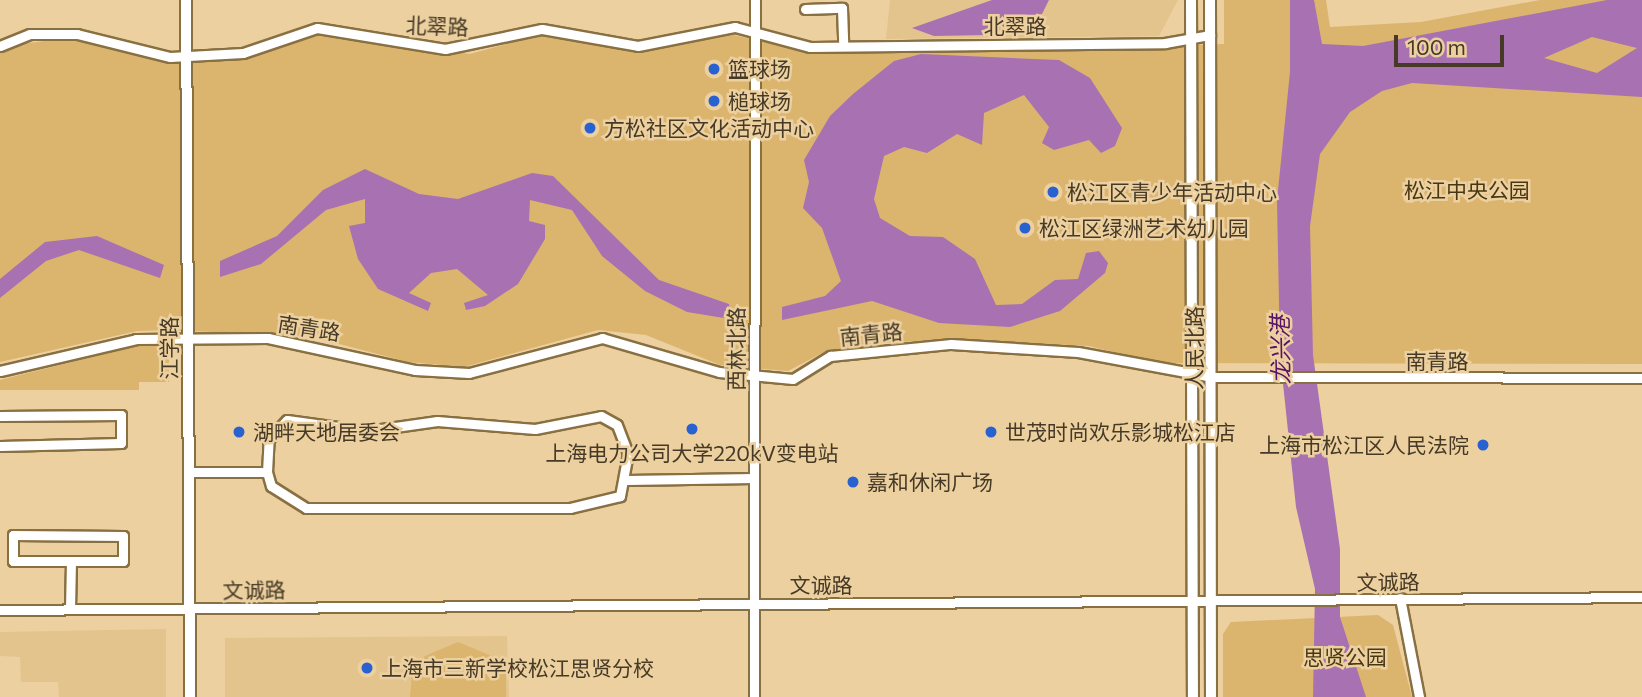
<!DOCTYPE html>
<meta charset="utf-8">
<style>
body{margin:0}
#map{position:relative;width:1642px;height:697px;overflow:hidden;background:#ecd09f;font-family:Commissioner,"Noto Sans SC",sans-serif}
div>[style]{position:absolute}
[style*='--x']{left:calc(var(--x)*1px);top:calc(var(--y)*1px);width:calc(var(--w)*1px);rotate:calc(var(--a)*1deg)}
.built>*{inset:0;background:#e3c48c}
.green>*{inset:0;background:#dbb46e}
.water>*{inset:0;background:#a871b2}
.roads{filter:drop-shadow(2px 0 #897042) drop-shadow(-2px 0 #897042) drop-shadow(0 2px #897042) drop-shadow(0 -2px #897042)}
.minor>*{height:9px;margin:-4.5px;padding:0 4.5px;transform-origin:4.5px;border-radius:4.5px;background:#fff}
.major>*{height:10px;margin:-5px;padding:0 5px;transform-origin:5px;border-radius:5px;background:#fff}
.dots>*{width:19px;height:19px;translate:-50% -50%;box-sizing:border-box;border:4px solid #ecd09f;border-radius:50%}
span{translate:-50% -50%;white-space:nowrap;text-align:center;line-height:1.15;-webkit-text-stroke:5px #ecd09f;paint-order:stroke}
.street-label{font-size:21px;color:#463a27}
.poi-label{font-size:21px;color:#463a27}
.left{translate:0 -50%;text-align:left}
.right{translate:-100% -50%;text-align:right}
.park-label{font-size:21px;color:#493713}
.water-label{font-size:23px;color:#591366;font-style:italic}
.scale{position:absolute;left:1394px;top:35px;width:110px;height:32px;box-sizing:border-box;border:4px solid #463a27;border-top:0;padding-left:9px;font-size:21px;line-height:24px;white-space:nowrap;color:#463a27;-webkit-text-stroke:5px #ecd09f;paint-order:stroke}
</style>
<div id="map">
<div class="built">
<div style="clip-path:polygon(890px 0,1178px 0,1159px 36px,886px 39px)"></div>
<div style="clip-path:polygon(166px 629px,166px 697px,59px 697px,58px 682px,21px 682px,20px 657px,0 656px,0 632px)"></div>
<div style="clip-path:polygon(507px 636px,509px 697px,225px 697px,225px 638px)"></div>
</div>
<div class="green">
<div style="clip-path:polygon(1224px 0,1326px 0,1330px 27px,1421px 22px,1540px 0,1642px 0,1642px 364px,1157px 363px,1089px 346px,954px 339px,864px 344px,822px 353px,788px 371px,720px 365px,646px 335px,598px 330px,464px 367px,408px 362px,309px 336px,168px 330px,137px 331px,0 362px,0 49px,8px 46px,73px 37px,172px 64px,249px 57px,318px 33px,470px 54px,539px 35px,635px 50px,725px 33px,803px 51px,1152px 47px,1224px 44px)"></div>
<div style="clip-path:polygon(136px 346px,169px 346px,169px 382px,139px 382px,139px 390px,0 390px,0 380px)"></div>
<div style="clip-path:polygon(1378px 615px,1393px 625px,1412px 697px,1223px 697px,1223px 634px,1231px 622px)"></div>
<div style="clip-path:polygon(458px 642px,506px 662px,506px 697px,410px 697px,412px 674px,425px 656px)"></div>
</div>
<div class="water">
<div style="clip-path:polygon(992px 0,1049px 0,1042px 14px,989px 35px,934px 36px,912px 28px)"></div>
<div style="clip-path:polygon(evenodd,1290px 0,1314px 0,1322px 44px,1363px 46px,1607px 0,1642px 0,1642px 97px,1412px 83px,1382px 91px,1350px 112px,1320px 154px,1310px 226px,1313px 355px,1340px 549px,1340px 617px,1366px 697px,1313px 697px,1315px 589px,1296px 507px,1280px 355px,1277px 200px,1290px 72px,1290px 0,1592px 37px,1637px 48px,1597px 73px,1544px 58px,1592px 37px)"></div>
<div style="clip-path:polygon(921px 54px,1059px 60px,1090px 78px,1122px 128px,1115px 146px,1101px 153px,1089px 140px,1054px 150px,1042px 143px,1049px 127px,1024px 95px,984px 113px,982px 145px,957px 134px,927px 153px,904px 147px,884px 156px,874px 199px,880px 218px,910px 236px,943px 237px,975px 259px,996px 305px,1022px 304px,1055px 280px,1078px 279px,1086px 253px,1099px 251px,1108px 263px,1105px 273px,1060px 311px,1010px 327px,939px 323px,872px 301px,782px 320px,782px 307px,825px 296px,841px 281px,822px 228px,803px 208px,809px 182px,804px 160px,830px 116px,853px 94px,894px 61px)"></div>
<div style="clip-path:polygon(365px 169px,419px 194px,458px 199px,532px 173px,553px 176px,659px 280px,729px 304px,730px 319px,687px 312px,645px 291px,602px 256px,572px 210px,530px 200px,529px 221px,545px 225px,545px 239px,518px 284px,485px 306px,466px 310px,464px 303px,488px 295px,457px 269px,431px 273px,409px 293px,431px 303px,428px 311px,378px 289px,358px 259px,349px 226px,365px 223px,365px 199px,326px 210px,261px 264px,220px 277px,220px 261px,277px 236px,323px 190px)"></div>
<div style="clip-path:polygon(97px 236px,164px 265px,160px 278px,79px 250px,46px 261px,0 298px,0 279px,45px 242px)"></div>
</div>
<div class="roads">
<div class="minor">
<div style="--x:805;--y:9;--w:37;--a:-2"></div>
<div style="--x:842;--y:8;--w:36;--a:88"></div>
<div style="--x:0;--y:46;--w:32;--a:-22"></div>
<div style="--x:30;--y:34;--w:47;--a:0"></div>
<div style="--x:77;--y:34;--w:96;--a:13.9"></div>
<div style="--x:170;--y:57;--w:73;--a:-3.1"></div>
<div style="--x:243;--y:53;--w:78;--a:-18.7"></div>
<div style="--x:317;--y:28;--w:130;--a:9.3"></div>
<div style="--x:445;--y:49;--w:99;--a:-11.7"></div>
<div style="--x:542;--y:29;--w:97;--a:10"></div>
<div style="--x:638;--y:46;--w:99;--a:-11.1"></div>
<div style="--x:735;--y:27;--w:78;--a:14.9"></div>
<div style="--x:810;--y:47;--w:355;--a:-0.6"></div>
<div style="--x:1165;--y:43;--w:46;--a:-10.1"></div>
<div style="--x:0;--y:371;--w:140;--a:-13.2"></div>
<div style="--x:136;--y:339;--w:132;--a:-0.4"></div>
<div style="--x:268;--y:338;--w:150;--a:12.3"></div>
<div style="--x:415;--y:370;--w:54;--a:3.2"></div>
<div style="--x:469;--y:373;--w:138;--a:-14.7"></div>
<div style="--x:602;--y:338;--w:122;--a:16.2"></div>
<div style="--x:719;--y:372;--w:74;--a:5.4"></div>
<div style="--x:793;--y:379;--w:44;--a:-31.9"></div>
<div style="--x:830;--y:356;--w:122;--a:-5.7"></div>
<div style="--x:951;--y:344;--w:127;--a:3.6"></div>
<div style="--x:1078;--y:352;--w:137;--a:10.5"></div>
<div style="--x:1213;--y:377;--w:429;--a:0.1"></div>
<div style="--x:0;--y:416;--w:121;--a:-0.5"></div>
<div style="--x:121;--y:415;--w:28;--a:90"></div>
<div style="--x:121;--y:443;--w:121;--a:178.6"></div>
<div style="--x:188;--y:472;--w:79;--a:0"></div>
<div style="--x:267;--y:472;--w:33;--a:-87"></div>
<div style="--x:269;--y:439;--w:26;--a:-47"></div>
<div style="--x:287;--y:420;--w:81;--a:7.8"></div>
<div style="--x:367;--y:431;--w:71;--a:-8.1"></div>
<div style="--x:437;--y:421;--w:98;--a:4.7"></div>
<div style="--x:535;--y:429;--w:67;--a:-11.1"></div>
<div style="--x:601;--y:416;--w:18;--a:29"></div>
<div style="--x:617;--y:425;--w:30;--a:69"></div>
<div style="--x:628;--y:453;--w:44;--a:100.5"></div>
<div style="--x:620;--y:496;--w:51;--a:166.5"></div>
<div style="--x:570;--y:508;--w:264;--a:180"></div>
<div style="--x:306;--y:508;--w:41;--a:-147.8"></div>
<div style="--x:271;--y:486;--w:15;--a:-106"></div>
<div style="--x:627;--y:480;--w:127;--a:-0.9"></div>
<div style="--x:1400;--y:598;--w:101;--a:79.1"></div>
<div style="--x:70;--y:609;--w:48;--a:-88.8"></div>
<div style="--x:71;--y:561;--w:52;--a:0"></div>
<div style="--x:123;--y:561;--w:25;--a:-90"></div>
<div style="--x:123;--y:536;--w:110;--a:-179.5"></div>
<div style="--x:13;--y:535;--w:26;--a:90"></div>
<div style="--x:13;--y:561;--w:58;--a:0"></div>
<div style="--x:0;--y:610;--w:1642;--a:-0.45"></div>
<div style="--x:754;--y:697;--w:697;--a:-89.92"></div>
</div>
<div class="major">
<div style="--x:186;--y:0;--w:697;--a:89.67"></div>
<div style="--x:1191;--y:0;--w:697;--a:89.84"></div>
<div style="--x:1210;--y:0;--w:697;--a:89.92"></div>
</div>
</div>
<div class="dots">
<div style="left:714px;top:69px;background:#2762d0"></div>
<div style="left:714px;top:101px;background:#2762d0"></div>
<div style="left:590px;top:128px;background:#2762d0"></div>
<div style="left:1053px;top:192px;background:#2762d0"></div>
<div style="left:1025px;top:228px;background:#2762d0"></div>
<div style="left:692px;top:429px;background:#2762d0"></div>
<div style="left:239px;top:432px;background:#2762d0"></div>
<div style="left:991px;top:432px;background:#2762d0"></div>
<div style="left:1483px;top:445px;background:#2762d0"></div>
<div style="left:853px;top:482px;background:#2762d0"></div>
<div style="left:367px;top:668px;background:#2762d0"></div>
</div>
<div class="street-label">
<span style="left:437px;top:26px;rotate:2deg">北翠路</span>
<span style="left:1015px;top:26px">北翠路</span>
<span style="left:309px;top:328px;rotate:9deg">南青路</span>
<span style="left:871px;top:334px;rotate:-6deg">南青路</span>
<span style="left:169px;top:348px;rotate:-90deg">江学路</span>
<span style="left:1194px;top:348px;rotate:-90deg">人民北路</span>
<span style="left:736px;top:349px;rotate:-90deg">西林北路</span>
<span style="left:1437px;top:361px">南青路</span>
<span style="left:1388px;top:582px;rotate:-1deg">文诚路</span>
<span style="left:821px;top:585px">文诚路</span>
<span style="left:254px;top:590px;rotate:-1deg">文诚路</span>
</div>
<div class="poi-label">
<span class="left" style="left:728px;top:69px">篮球场</span>
<span class="left" style="left:728px;top:101px">槌球场</span>
<span class="left" style="left:604px;top:128px">方松社区文化活动中心</span>
<span class="left" style="left:1067px;top:192px">松江区青少年活动中心</span>
<span class="left" style="left:1039px;top:228px">松江区绿洲艺术幼儿园</span>
<span class="left" style="left:253px;top:432px">湖畔天地居委会</span>
<span class="left" style="left:1005px;top:432px">世茂时尚欢乐影城松江店</span>
<span class="right" style="left:1469px;top:445px">上海市松江区人民法院</span>
<span style="left:692px;top:453px">上海电力公司大学220kV变电站</span>
<span class="left" style="left:867px;top:482px">嘉和休闲广场</span>
<span class="left" style="left:381px;top:668px">上海市三新学校松江思贤分校</span>
</div>
<div class="park-label">
<span style="left:1467px;top:190px">松江中央公园</span>
<span style="left:1345px;top:657px">思贤公园</span>
</div>
<div class="water-label">
<span style="left:1280px;top:350px;rotate:-91deg">龙兴港</span>
</div>
<div class="scale">100 m</div>
</div>
